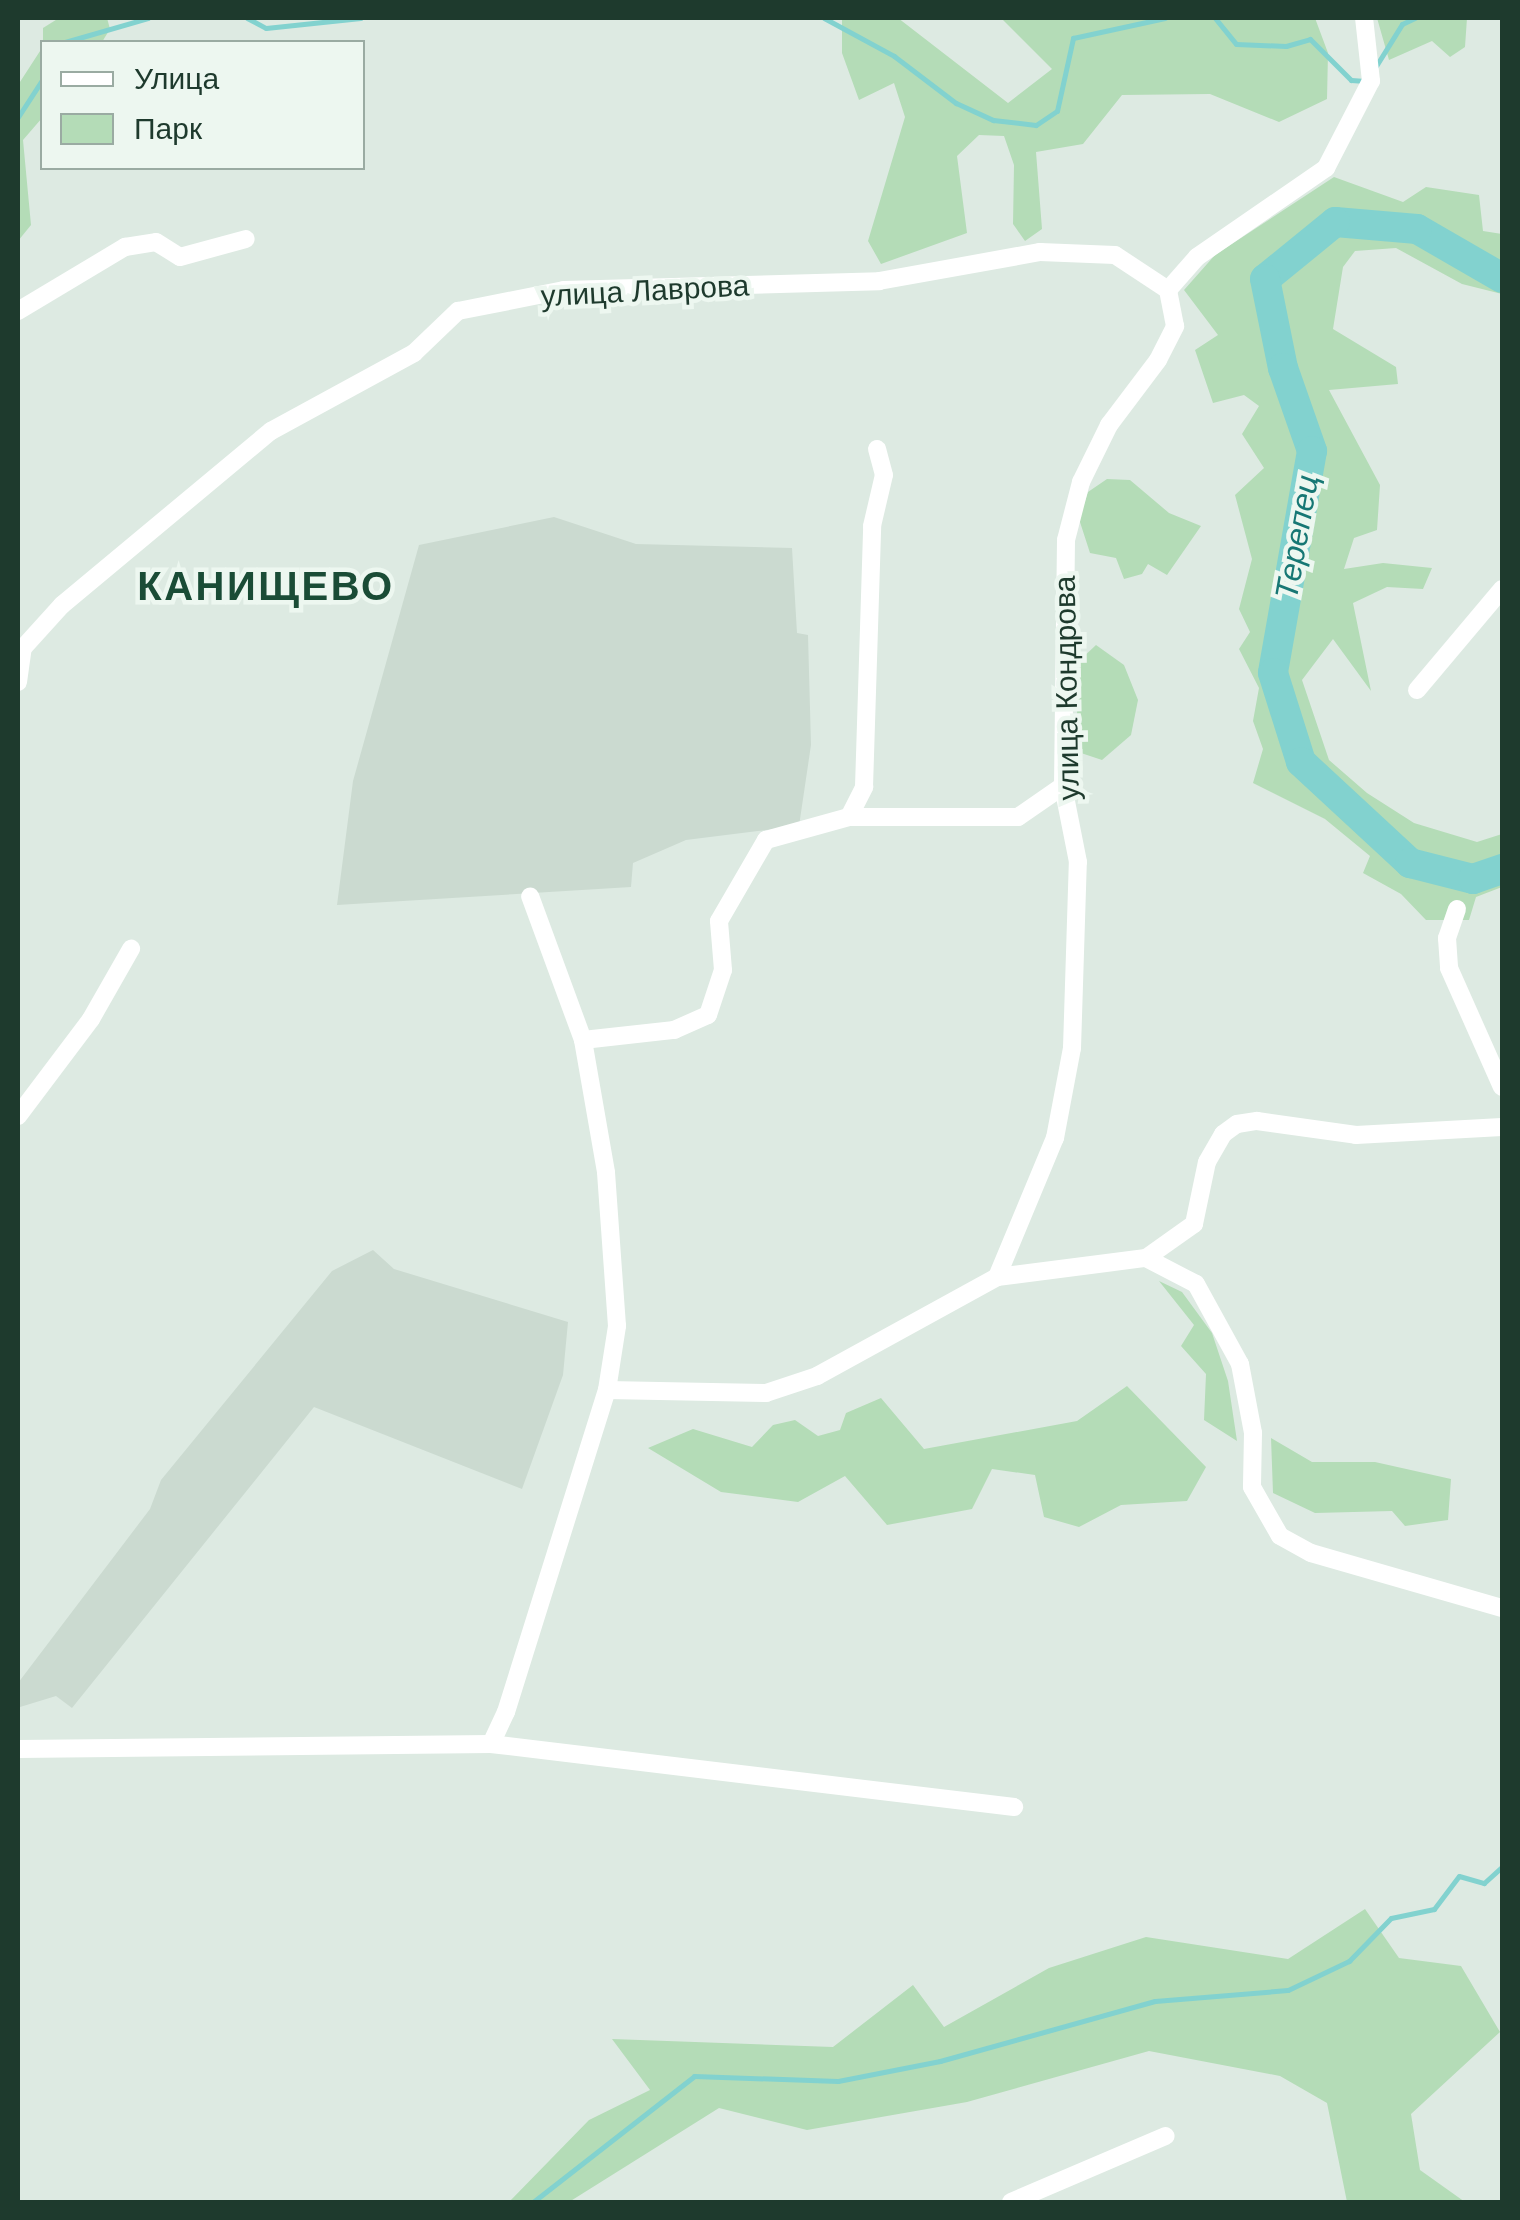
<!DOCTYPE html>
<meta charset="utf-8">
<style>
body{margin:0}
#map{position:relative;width:1520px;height:2220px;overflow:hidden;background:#ddeae2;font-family:Arial,sans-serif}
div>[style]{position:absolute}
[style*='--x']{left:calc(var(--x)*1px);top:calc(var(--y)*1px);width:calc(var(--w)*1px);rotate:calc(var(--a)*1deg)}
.built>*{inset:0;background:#cbdad0}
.green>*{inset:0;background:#b4dcb7}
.stream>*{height:5px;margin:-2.5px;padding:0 2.5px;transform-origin:2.5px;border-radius:2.5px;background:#82d2cf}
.river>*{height:30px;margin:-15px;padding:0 15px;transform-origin:15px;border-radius:15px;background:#82d2cf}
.street>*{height:18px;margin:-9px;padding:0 9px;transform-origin:9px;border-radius:9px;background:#fff}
span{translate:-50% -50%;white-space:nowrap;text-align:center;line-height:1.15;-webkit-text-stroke:9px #edf7f0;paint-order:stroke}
.street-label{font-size:30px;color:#1e3a2d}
.water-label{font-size:32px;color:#177774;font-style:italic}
.district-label{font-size:40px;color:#1a4c36;font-weight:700;letter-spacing:2.5px}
.frame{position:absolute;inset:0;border:20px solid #1e3a2d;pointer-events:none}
.legend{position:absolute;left:40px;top:40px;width:325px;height:130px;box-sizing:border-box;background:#edf7f0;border:2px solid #9aaba2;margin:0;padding:12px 18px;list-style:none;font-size:30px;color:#1e3a2d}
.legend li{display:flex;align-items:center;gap:20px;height:50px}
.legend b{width:50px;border:2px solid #9aaba2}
</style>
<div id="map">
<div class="built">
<div style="clip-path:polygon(554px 517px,636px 544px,792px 548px,797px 633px,808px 635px,811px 745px,799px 826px,686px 840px,633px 863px,631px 887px,337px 905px,353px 781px,419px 545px)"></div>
<div style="clip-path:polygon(373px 1250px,394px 1269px,568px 1322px,563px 1375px,522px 1489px,314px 1407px,72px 1708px,56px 1696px,20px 1707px,18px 1683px,150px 1509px,161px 1480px,332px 1271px)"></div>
</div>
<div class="green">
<div style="clip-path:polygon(59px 18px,107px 18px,110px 29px,102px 42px,43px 42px,43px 28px)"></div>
<div style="clip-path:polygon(842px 18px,898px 18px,1008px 103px,1052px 69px,1001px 18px,1315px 18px,1328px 53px,1327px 99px,1279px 122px,1210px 94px,1122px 95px,1083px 144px,1036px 152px,1042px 229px,1025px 241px,1013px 224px,1014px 165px,1004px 136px,979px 135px,957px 156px,967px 233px,881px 264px,868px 241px,905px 117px,894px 83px,859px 100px,842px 53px)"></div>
<div style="clip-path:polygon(1377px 18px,1467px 18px,1465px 47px,1450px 57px,1432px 41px,1389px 60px)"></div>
<div style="clip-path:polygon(42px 48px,42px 118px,23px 140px,31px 225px,18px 241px,18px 85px)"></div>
<div style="clip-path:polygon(1334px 177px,1403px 202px,1426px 187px,1479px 195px,1483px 231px,1502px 234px,1502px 294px,1462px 284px,1396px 248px,1355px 251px,1343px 267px,1333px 329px,1396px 367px,1398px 384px,1329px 390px,1380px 485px,1377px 530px,1354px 538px,1344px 569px,1383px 563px,1432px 568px,1423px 589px,1387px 587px,1353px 603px,1371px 691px,1333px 639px,1302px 680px,1329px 760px,1367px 793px,1414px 823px,1477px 842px,1502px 834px,1502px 887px,1476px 897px,1469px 920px,1426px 920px,1401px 894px,1363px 873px,1370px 856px,1325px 819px,1253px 783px,1263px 749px,1253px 721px,1259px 688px,1239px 649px,1250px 632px,1239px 609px,1252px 559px,1235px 495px,1264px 468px,1242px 434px,1259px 406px,1244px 395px,1213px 403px,1195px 350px,1218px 335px,1184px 290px,1215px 255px)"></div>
<div style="clip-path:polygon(1107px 479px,1130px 480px,1169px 513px,1201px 526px,1167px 575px,1148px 564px,1142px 574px,1124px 579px,1116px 558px,1090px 553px,1079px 519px,1088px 492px)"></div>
<div style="clip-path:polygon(1096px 645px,1124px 665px,1138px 700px,1131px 735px,1102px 760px,1075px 751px,1080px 660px)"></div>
<div style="clip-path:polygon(1159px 1281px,1182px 1292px,1212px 1333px,1228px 1381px,1237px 1441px,1204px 1420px,1206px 1374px,1181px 1346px,1194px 1325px)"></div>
<div style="clip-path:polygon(1127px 1386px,1206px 1467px,1187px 1501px,1121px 1505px,1079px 1527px,1044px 1517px,1035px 1475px,992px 1469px,972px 1509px,887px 1525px,845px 1476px,798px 1502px,721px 1492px,648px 1448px,693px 1429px,752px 1447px,773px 1425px,795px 1420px,818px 1436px,840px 1430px,846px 1413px,881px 1398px,924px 1449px,1077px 1421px)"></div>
<div style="clip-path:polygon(1271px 1438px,1312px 1462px,1375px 1462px,1451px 1479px,1448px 1520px,1405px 1526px,1392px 1511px,1315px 1513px,1273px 1493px)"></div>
<div style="clip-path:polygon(1365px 1909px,1399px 1958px,1461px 1966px,1500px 2032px,1411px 2114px,1420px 2170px,1465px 2202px,1347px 2202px,1327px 2103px,1280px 2076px,1149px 2051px,967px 2102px,807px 2130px,719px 2108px,569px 2202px,509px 2202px,589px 2120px,650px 2090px,612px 2039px,833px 2047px,913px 1985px,944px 2027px,1049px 1968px,1146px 1937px,1288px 1959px)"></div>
</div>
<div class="stream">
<div style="--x:247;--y:18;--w:21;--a:28"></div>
<div style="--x:266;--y:28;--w:95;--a:-6.1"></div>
<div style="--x:824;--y:18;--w:80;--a:28.5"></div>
<div style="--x:894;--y:56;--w:78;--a:37.2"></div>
<div style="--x:956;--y:103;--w:41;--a:24.7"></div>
<div style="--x:993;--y:120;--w:43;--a:6.6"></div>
<div style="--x:1036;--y:125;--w:25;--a:-34"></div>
<div style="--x:1057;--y:111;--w:75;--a:-77.6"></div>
<div style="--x:1073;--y:38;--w:94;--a:-12.3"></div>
<div style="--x:1215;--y:18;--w:33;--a:51"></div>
<div style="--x:1236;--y:44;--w:50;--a:2.3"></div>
<div style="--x:1286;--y:46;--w:25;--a:-16"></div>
<div style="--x:1310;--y:39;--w:58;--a:45"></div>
<div style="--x:1351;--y:80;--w:14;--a:4"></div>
<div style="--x:65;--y:42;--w:86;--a:-16.1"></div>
<div style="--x:1376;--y:66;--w:49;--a:-58.2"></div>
<div style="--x:1402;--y:24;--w:14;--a:-25"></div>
<div style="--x:18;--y:117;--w:44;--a:-57"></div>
<div style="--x:533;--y:2202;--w:204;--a:-38"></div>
<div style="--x:694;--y:2076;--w:144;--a:2"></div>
<div style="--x:838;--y:2081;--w:104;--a:-11.1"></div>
<div style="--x:940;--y:2061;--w:223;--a:-15.6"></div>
<div style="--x:1155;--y:2001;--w:133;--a:-4.7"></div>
<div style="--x:1288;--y:1990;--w:68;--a:-25.4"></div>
<div style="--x:1349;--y:1961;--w:60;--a:-45.7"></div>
<div style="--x:1391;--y:1918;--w:44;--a:-11.8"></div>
<div style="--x:1434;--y:1909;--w:41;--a:-52.9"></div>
<div style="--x:1459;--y:1876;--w:26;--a:16"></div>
<div style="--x:1484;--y:1883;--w:24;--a:-42"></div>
</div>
<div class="river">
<div style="--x:1502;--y:278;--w:98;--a:-150"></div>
<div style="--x:1417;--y:229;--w:82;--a:-175.1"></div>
<div style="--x:1335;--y:222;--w:90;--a:140.8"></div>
<div style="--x:1265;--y:279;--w:91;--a:78.6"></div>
<div style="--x:1283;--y:368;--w:88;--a:70.7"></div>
<div style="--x:1312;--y:451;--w:225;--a:100"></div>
<div style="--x:1273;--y:673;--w:93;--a:72.5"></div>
<div style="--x:1301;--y:762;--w:149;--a:42.8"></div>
<div style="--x:1410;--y:863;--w:65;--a:14.3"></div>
<div style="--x:1473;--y:879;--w:31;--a:-19"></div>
</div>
<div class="street">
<div style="--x:1168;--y:290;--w:44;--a:-48.7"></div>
<div style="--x:1197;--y:257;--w:157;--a:-34.6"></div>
<div style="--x:1326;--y:168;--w:98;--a:-62.7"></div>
<div style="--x:1371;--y:81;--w:63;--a:-96.3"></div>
<div style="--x:18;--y:311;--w:125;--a:-30.9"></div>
<div style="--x:125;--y:247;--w:31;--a:-9"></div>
<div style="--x:156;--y:242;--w:28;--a:32"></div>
<div style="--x:180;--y:257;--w:68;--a:-15.3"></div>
<div style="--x:18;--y:682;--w:34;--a:-82"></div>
<div style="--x:23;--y:648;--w:58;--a:-47.8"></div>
<div style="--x:62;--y:605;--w:272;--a:-39.8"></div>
<div style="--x:271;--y:431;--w:163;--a:-28.6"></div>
<div style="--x:414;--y:353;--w:61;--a:-43.7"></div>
<div style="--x:458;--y:311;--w:108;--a:-11.2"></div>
<div style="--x:564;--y:290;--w:315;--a:-1.6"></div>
<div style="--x:879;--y:281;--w:164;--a:-10.2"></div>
<div style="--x:1040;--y:252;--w:75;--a:2.3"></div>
<div style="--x:1115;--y:255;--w:64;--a:33.4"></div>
<div style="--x:1417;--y:690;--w:132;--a:-49.9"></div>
<div style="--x:849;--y:817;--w:34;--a:-63"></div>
<div style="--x:864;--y:787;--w:261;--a:-88.2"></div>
<div style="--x:872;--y:526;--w:52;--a:-76.8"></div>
<div style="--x:884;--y:475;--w:27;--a:-105"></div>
<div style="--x:1457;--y:909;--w:31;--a:109"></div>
<div style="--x:1447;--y:938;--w:30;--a:86"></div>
<div style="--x:1449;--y:968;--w:130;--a:66"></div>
<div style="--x:583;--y:1040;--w:92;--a:-6.3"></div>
<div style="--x:674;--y:1030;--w:37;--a:-24"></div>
<div style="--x:708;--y:1015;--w:47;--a:-71.6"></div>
<div style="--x:723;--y:970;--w:49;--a:-94.7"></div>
<div style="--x:719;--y:921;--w:94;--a:-59.9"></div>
<div style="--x:766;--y:840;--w:86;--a:-15.5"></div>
<div style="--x:849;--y:817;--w:169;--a:0"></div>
<div style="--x:1018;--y:817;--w:55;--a:-34.6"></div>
<div style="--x:18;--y:1116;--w:121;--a:-53"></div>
<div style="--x:91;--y:1019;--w:81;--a:-60.3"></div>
<div style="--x:1146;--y:1258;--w:59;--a:-35.3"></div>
<div style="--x:1194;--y:1224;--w:63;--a:-78.2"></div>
<div style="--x:1207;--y:1162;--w:32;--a:-60"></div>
<div style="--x:1223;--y:1134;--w:17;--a:-36"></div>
<div style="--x:1237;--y:1124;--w:20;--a:-9"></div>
<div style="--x:1257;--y:1121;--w:100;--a:8"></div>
<div style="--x:1356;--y:1135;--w:146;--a:-3.1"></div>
<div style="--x:997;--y:1277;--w:151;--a:-67.4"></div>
<div style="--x:1055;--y:1138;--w:92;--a:-79.3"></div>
<div style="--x:1072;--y:1048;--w:186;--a:-88.2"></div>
<div style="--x:1078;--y:862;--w:77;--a:-101.2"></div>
<div style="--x:1063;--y:786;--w:246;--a:-89.3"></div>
<div style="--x:1066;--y:540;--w:60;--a:-75.5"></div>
<div style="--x:1081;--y:482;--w:64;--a:-63.8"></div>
<div style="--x:1109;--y:425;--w:81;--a:-53"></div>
<div style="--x:1158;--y:360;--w:38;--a:-63"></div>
<div style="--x:1175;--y:326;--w:37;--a:-101"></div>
<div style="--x:607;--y:1390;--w:159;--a:1.1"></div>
<div style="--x:766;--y:1393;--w:54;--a:-18.4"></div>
<div style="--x:817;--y:1376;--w:205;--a:-28.8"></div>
<div style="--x:997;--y:1277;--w:150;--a:-7.3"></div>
<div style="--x:1146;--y:1258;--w:56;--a:27.5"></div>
<div style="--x:1196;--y:1284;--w:91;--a:61.2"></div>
<div style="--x:1240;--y:1364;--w:70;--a:79.3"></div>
<div style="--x:1253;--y:1433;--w:54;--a:91.1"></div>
<div style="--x:1252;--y:1487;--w:56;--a:60.3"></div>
<div style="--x:1280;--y:1536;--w:35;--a:29"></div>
<div style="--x:1311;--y:1553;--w:199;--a:16.1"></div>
<div style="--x:491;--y:1744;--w:527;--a:6.87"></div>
<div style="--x:18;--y:1749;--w:473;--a:-0.6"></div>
<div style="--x:491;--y:1744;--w:35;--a:-65"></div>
<div style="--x:506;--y:1712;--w:337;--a:-72.6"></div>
<div style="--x:607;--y:1390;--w:65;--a:-81.1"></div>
<div style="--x:617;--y:1326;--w:154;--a:-94.1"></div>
<div style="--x:606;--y:1172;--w:134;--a:-99.9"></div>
<div style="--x:583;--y:1040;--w:153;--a:-110.2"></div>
<div style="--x:1011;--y:2202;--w:168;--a:-23.1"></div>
</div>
<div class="street-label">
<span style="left:645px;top:291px;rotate:-3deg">улица Лаврова</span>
<span style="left:1067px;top:688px;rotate:-91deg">улица Кондрова</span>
</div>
<div class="water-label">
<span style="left:1297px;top:537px;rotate:-80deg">Терепец</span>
</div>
<div class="district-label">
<span style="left:266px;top:586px">КАНИЩЕВО</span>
</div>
<div class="frame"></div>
<ul class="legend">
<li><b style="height:12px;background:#fff"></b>Улица</li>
<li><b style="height:28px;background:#b4dcb7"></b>Парк</li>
</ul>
</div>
